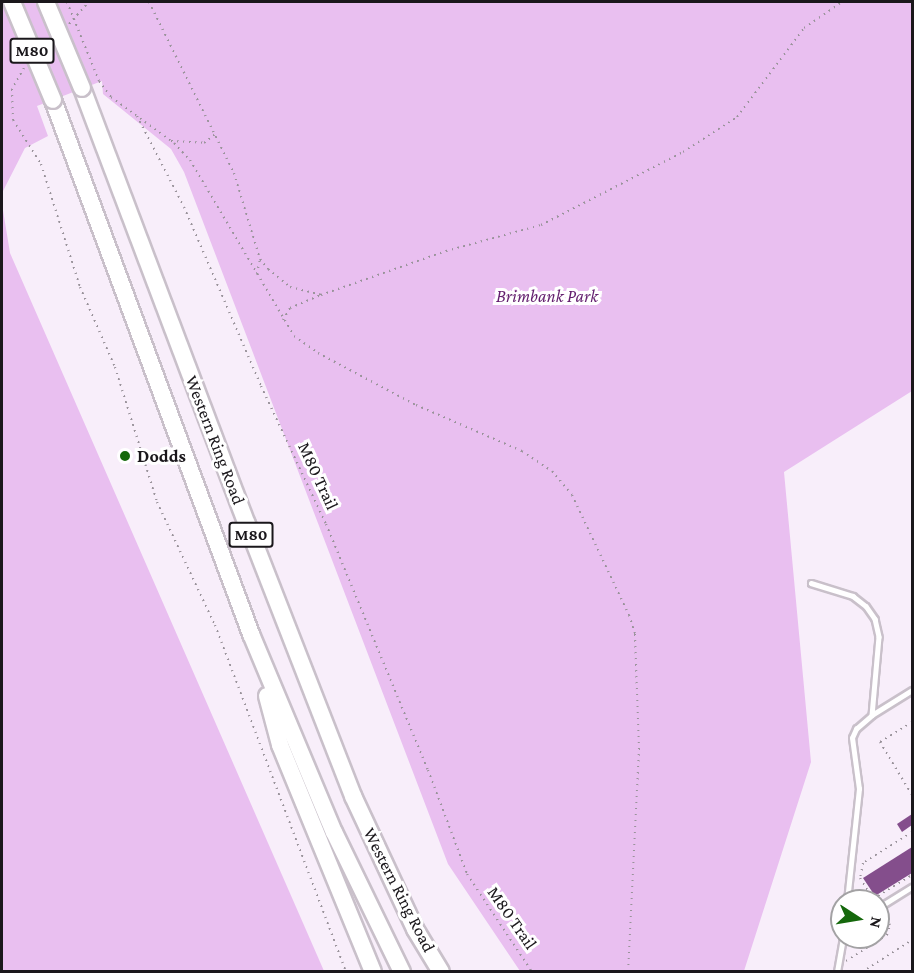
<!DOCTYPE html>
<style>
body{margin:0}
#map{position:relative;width:914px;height:973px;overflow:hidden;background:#f8eefa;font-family:"Crimson Pro",serif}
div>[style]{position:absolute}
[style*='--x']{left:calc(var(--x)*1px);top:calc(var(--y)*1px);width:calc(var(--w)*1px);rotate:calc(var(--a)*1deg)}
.green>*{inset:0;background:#e9bff0}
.building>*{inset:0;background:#844e8c}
.path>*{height:2px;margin-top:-1px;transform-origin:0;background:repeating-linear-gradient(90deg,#9a939b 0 1.5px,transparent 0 6px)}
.roads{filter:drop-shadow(2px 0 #c9c0ca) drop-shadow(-2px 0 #c9c0ca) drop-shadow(0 2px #c9c0ca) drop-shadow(0 -2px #c9c0ca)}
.service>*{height:4.5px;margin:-2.25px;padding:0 2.25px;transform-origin:2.25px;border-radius:2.25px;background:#fff}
.motorway>*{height:16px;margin:-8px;padding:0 8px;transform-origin:8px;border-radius:8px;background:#fff}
.path-bridge>*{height:2px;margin-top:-1px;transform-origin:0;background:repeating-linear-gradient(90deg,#9a939b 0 1.5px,transparent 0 6px)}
.bridges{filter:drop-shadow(2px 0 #c9c0ca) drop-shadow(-2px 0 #c9c0ca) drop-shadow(0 2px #c9c0ca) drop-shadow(0 -2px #c9c0ca)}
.motorway-bridge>*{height:16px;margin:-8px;padding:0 8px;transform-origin:8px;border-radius:8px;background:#fff}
.dots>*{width:16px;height:16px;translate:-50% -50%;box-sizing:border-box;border:3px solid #fff;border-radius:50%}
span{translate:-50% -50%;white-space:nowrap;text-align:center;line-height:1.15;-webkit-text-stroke:6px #fff;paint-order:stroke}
.shield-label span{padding:2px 4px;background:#fff;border:2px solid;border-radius:4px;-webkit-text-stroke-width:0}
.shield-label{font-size:16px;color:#1a171b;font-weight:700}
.park-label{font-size:18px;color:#631e6e;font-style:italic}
.street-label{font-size:18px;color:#1a171b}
.poi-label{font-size:18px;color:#1a171b;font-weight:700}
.left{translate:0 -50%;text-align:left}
.frame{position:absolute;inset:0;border:3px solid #1a171b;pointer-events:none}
.north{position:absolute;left:830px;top:889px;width:60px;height:60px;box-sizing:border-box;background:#fff;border:2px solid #a3a2a4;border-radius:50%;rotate:102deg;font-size:16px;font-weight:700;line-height:24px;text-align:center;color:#1a171b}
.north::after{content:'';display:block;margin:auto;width:21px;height:27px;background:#15680c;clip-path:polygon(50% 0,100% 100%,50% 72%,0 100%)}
</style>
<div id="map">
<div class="green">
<div style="clip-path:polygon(2px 2px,912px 2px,912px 391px,784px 472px,811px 762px,744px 971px,520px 971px,448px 864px,184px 172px,171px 149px,103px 94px,102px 81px,37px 106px,48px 136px,25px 148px,2px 193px)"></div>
<div style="clip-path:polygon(2px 204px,10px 253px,324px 971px,2px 971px)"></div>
</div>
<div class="building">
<div style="clip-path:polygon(912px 814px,912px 825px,902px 832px,897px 824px)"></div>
<div style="clip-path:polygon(912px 847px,912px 873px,875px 896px,863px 878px)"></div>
</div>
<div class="path">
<div style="--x:149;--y:2;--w:191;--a:63.6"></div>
<div style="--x:234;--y:173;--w:90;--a:73.2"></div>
<div style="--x:260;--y:259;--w:13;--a:51"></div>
<div style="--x:268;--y:269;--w:28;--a:39"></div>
<div style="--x:290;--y:287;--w:32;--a:14"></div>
<div style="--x:321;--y:295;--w:133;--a:-19.4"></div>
<div style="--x:446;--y:251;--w:98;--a:-15.3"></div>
<div style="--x:541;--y:225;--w:160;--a:-27.2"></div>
<div style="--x:683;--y:152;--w:64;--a:-32.9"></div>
<div style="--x:737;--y:117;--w:111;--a:-53"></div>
<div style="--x:804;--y:28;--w:46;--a:-34.4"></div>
<div style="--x:69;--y:24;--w:30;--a:-48"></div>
<div style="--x:24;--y:68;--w:24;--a:120"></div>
<div style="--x:12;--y:89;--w:31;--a:88"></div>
<div style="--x:13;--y:120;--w:52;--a:57.5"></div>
<div style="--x:41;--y:164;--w:129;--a:72.4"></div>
<div style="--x:80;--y:287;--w:87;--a:66.4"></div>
<div style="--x:115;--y:367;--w:141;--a:72.7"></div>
<div style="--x:157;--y:502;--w:136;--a:64.8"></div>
<div style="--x:215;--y:625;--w:371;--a:69.3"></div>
<div style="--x:99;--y:81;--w:20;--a:53"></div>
<div style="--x:111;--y:97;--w:78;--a:36.1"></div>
<div style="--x:174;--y:143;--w:23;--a:47"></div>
<div style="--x:190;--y:160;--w:204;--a:59.4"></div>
<div style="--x:294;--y:336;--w:29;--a:35"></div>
<div style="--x:318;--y:353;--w:111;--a:28"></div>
<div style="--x:416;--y:405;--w:116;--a:23.5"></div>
<div style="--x:522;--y:451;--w:36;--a:34"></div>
<div style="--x:552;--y:471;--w:31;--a:50"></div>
<div style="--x:572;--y:495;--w:133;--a:64.6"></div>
<div style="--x:629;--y:615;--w:20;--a:72"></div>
<div style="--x:635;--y:634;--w:114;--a:88"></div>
<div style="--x:639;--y:748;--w:224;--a:92.8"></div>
<div style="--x:137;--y:116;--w:102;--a:62.7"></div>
<div style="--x:184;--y:207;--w:195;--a:66.7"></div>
<div style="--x:261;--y:386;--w:153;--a:64.8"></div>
<div style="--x:326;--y:524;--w:266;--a:67.5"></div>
<div style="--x:428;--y:770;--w:111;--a:69.4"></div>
<div style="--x:467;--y:874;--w:118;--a:56.4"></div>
<div style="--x:171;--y:141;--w:33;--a:3"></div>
<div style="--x:204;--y:143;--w:14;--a:-39"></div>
<div style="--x:257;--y:274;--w:15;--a:-79"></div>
<div style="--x:283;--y:320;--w:14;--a:-60"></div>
<div style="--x:290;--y:308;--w:34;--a:-23"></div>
<div style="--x:912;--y:722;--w:38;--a:148"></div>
<div style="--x:880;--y:742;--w:62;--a:58.9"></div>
<div style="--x:912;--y:832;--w:58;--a:147.7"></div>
<div style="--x:863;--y:863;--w:15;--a:101"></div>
<div style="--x:860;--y:878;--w:25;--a:58"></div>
<div style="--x:873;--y:899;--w:46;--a:-31.6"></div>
<div style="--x:846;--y:961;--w:49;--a:-32.4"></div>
<div style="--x:887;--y:935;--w:10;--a:-73"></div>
<div style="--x:890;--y:925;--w:13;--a:-122"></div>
<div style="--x:862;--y:972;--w:59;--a:-32.6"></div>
</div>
<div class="roads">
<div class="service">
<div style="--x:811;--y:583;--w:44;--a:17.2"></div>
<div style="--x:853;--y:596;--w:16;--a:38"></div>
<div style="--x:866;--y:606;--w:16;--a:55"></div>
<div style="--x:875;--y:619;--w:18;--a:77"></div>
<div style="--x:879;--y:637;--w:78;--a:95.1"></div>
<div style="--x:847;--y:901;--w:113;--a:-83.9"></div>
<div style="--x:859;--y:789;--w:51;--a:-97.8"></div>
<div style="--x:852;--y:738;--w:10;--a:-66"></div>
<div style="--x:856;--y:729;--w:21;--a:-41"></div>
<div style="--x:872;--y:715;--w:47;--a:-32"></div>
<div style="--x:878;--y:908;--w:40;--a:-32"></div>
<div style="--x:837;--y:972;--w:36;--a:-80"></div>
</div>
<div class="motorway">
<div style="--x:82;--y:88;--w:466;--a:69.3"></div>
<div style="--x:247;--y:524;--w:292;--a:68.7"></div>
<div style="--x:353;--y:796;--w:147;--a:65"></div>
<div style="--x:415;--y:929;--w:50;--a:58.8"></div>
<div style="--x:53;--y:100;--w:570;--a:69.66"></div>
<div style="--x:251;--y:634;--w:215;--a:67.3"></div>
<div style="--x:334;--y:832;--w:156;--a:64.1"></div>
<div style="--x:267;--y:696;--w:51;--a:75.1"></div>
<div style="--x:280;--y:745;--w:245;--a:67.7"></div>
</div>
</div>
<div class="path-bridge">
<div style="--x:67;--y:2;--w:85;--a:67.9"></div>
</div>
<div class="bridges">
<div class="motorway-bridge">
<div style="--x:12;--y:2;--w:106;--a:67.3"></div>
<div style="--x:46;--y:2;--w:93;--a:67.3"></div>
</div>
</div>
<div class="dots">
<div style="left:125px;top:456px;background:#15680c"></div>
</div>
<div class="shield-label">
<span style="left:32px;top:51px">M80</span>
<span style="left:251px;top:535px">M80</span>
</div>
<div class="park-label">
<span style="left:547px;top:296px">Brimbank Park</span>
</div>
<div class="street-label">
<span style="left:215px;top:440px;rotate:69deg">Western Ring Road</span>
<span style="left:318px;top:476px;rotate:65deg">M80 Trail</span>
<span style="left:399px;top:890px;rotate:63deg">Western Ring Road</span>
<span style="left:512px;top:918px;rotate:55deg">M80 Trail</span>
</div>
<div class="poi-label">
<span class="left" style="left:137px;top:456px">Dodds</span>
</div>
<div class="frame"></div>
<div class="north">N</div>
</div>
